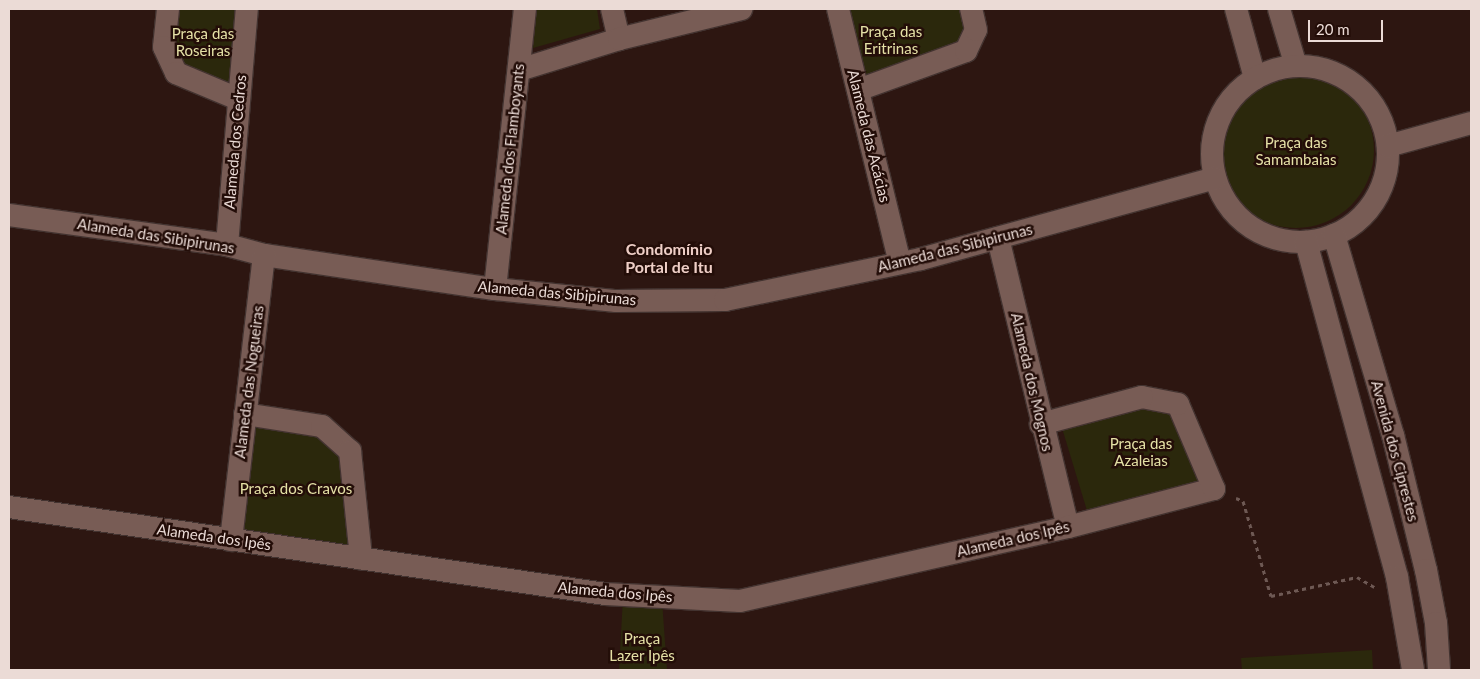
<!DOCTYPE html>
<meta charset="utf-8">
<style>
body{margin:0}
#map{position:relative;width:1480px;height:679px;overflow:hidden;background:#2d1611;font-family:Lato,sans-serif}
div>[style]{position:absolute}
[style*='--x']{left:calc(var(--x)*1px);top:calc(var(--y)*1px);width:calc(var(--w)*1px);rotate:calc(var(--a)*1deg)}
.green>*{inset:0;background:#2b280c}
.round{border-radius:50%}
.path>*{height:3px;margin-top:-1.5px;transform-origin:0;background:repeating-linear-gradient(90deg,#6e5954 0 4px,transparent 0 8px)}
.roads{filter:drop-shadow(1px 0 #433330) drop-shadow(-1px 0 #433330) drop-shadow(0 1px #433330) drop-shadow(0 -1px #433330)}
.minor>*{height:22px;margin:-11px;padding:0 11px;transform-origin:11px;border-radius:11px;background:#785c55}
.minor>.ring{margin:-11px;padding:0;box-sizing:content-box;background:none;border:22px solid #785c55;border-radius:50%}
span{translate:-50% -50%;white-space:nowrap;text-align:center;line-height:1.15;-webkit-text-stroke:5px #230d08;paint-order:stroke}
.park-label{font-size:15px;color:#e5e1a6}
.street-label{font-size:15px;color:#ebdbd6}
.neighbourhood-label{font-size:16px;color:#efcfc7;font-weight:700}
.frame{position:absolute;inset:0;border:10px solid #ebdbd6;pointer-events:none}
.scale{position:absolute;left:1308px;top:20px;width:75px;height:22px;box-sizing:border-box;border:2px solid #ebdbd6;border-top:0;padding-left:6px;font-size:15px;line-height:18px;white-space:nowrap;color:#ebdbd6;-webkit-text-stroke:4px #230d08;paint-order:stroke}
</style>
<div id="map">
<div class="green">
<div style="clip-path:polygon(174px 9px,240px 9px,230px 88px,181px 70px,169px 45px)"></div>
<div style="clip-path:polygon(536px 9px,597px 9px,600px 29px,533px 48px)"></div>
<div style="clip-path:polygon(849px 9px,961px 9px,966px 32px,952px 49px,868px 82px)"></div>
<div class="round" style="left:1218px;top:72px;width:156px;height:156px"></div>
<div style="clip-path:polygon(1142px 401px,1176px 408px,1204px 484px,1088px 514px,1062px 428px)"></div>
<div style="clip-path:polygon(247px 417px,320px 427px,348px 453px,358px 555px,235px 538px)"></div>
<div style="clip-path:polygon(623px 597px,662px 600px,667px 670px,619px 670px)"></div>
<div style="clip-path:polygon(1372px 650px,1373px 670px,1242px 670px,1241px 658px)"></div>
</div>
<div class="path">
<div style="--x:1236;--y:498;--w:8;--a:23"></div>
<div style="--x:1243;--y:501;--w:99;--a:73.6"></div>
<div style="--x:1271;--y:596;--w:88;--a:-12.5"></div>
<div style="--x:1357;--y:577;--w:20;--a:30"></div>
</div>
<div class="roads">
<div class="minor">
<div style="--x:168;--y:9;--w:38;--a:96"></div>
<div style="--x:164;--y:47;--w:29;--a:65"></div>
<div style="--x:176;--y:73;--w:67;--a:22.8"></div>
<div style="--x:612;--y:9;--w:31;--a:77"></div>
<div style="--x:838;--y:9;--w:261;--a:76.3"></div>
<div style="--x:1236;--y:9;--w:72;--a:74.6"></div>
<div style="--x:1279;--y:9;--w:59;--a:73.4"></div>
<div class="ring" style="left:1212px;top:66px;width:154px;height:154px"></div>
<div style="--x:519;--y:70;--w:105;--a:-17.2"></div>
<div style="--x:619;--y:39;--w:126;--a:-13.8"></div>
<div style="--x:858;--y:90;--w:115;--a:-19.9"></div>
<div style="--x:966;--y:51;--w:23;--a:-65"></div>
<div style="--x:976;--y:30;--w:22;--a:-103"></div>
<div style="--x:1388;--y:146;--w:86;--a:-15.5"></div>
<div style="--x:9;--y:215;--w:220;--a:7.8"></div>
<div style="--x:227;--y:245;--w:38;--a:15"></div>
<div style="--x:264;--y:255;--w:233;--a:8.4"></div>
<div style="--x:495;--y:289;--w:122;--a:5.7"></div>
<div style="--x:616;--y:301;--w:109;--a:-0.5"></div>
<div style="--x:725;--y:300;--w:200;--a:-11.8"></div>
<div style="--x:921;--y:259;--w:305;--a:-15.4"></div>
<div style="--x:1334;--y:235;--w:209;--a:73.6"></div>
<div style="--x:1393;--y:435;--w:139;--a:76.3"></div>
<div style="--x:1426;--y:570;--w:54;--a:79.3"></div>
<div style="--x:1436;--y:623;--w:47;--a:86.3"></div>
<div style="--x:998;--y:238;--w:297;--a:76.4"></div>
<div style="--x:1306;--y:242;--w:347;--a:74.8"></div>
<div style="--x:1397;--y:577;--w:94;--a:80.2"></div>
<div style="--x:227;--y:245;--w:237;--a:-85.2"></div>
<div style="--x:495;--y:289;--w:282;--a:-83.9"></div>
<div style="--x:245;--y:414;--w:78;--a:8.9"></div>
<div style="--x:322;--y:426;--w:38;--a:42"></div>
<div style="--x:350;--y:451;--w:108;--a:84.1"></div>
<div style="--x:9;--y:507;--w:602;--a:8.3"></div>
<div style="--x:605;--y:594;--w:135;--a:3"></div>
<div style="--x:740;--y:601;--w:336;--a:-12.7"></div>
<div style="--x:1068;--y:527;--w:151;--a:-14.6"></div>
<div style="--x:1214;--y:489;--w:92;--a:-113"></div>
<div style="--x:1178;--y:404;--w:37;--a:-169"></div>
<div style="--x:1142;--y:397;--w:105;--a:165"></div>
<div style="--x:231;--y:540;--w:287;--a:-83.4"></div>
</div>
</div>
<div class="park-label">
<span style="left:891px;top:40px">Praça das<br>Eritrinas</span>
<span style="left:203px;top:42px">Praça das<br>Roseiras</span>
<span style="left:1296px;top:151px">Praça das<br>Samambaias</span>
<span style="left:1141px;top:452px">Praça das<br>Azaleias</span>
<span style="left:296px;top:489px">Praça dos Cravos</span>
<span style="left:642px;top:647px">Praça<br>Lazer Ipês</span>
</div>
<div class="street-label">
<span style="left:869px;top:136px;rotate:76deg">Alameda das Acácias</span>
<span style="left:235px;top:142px;rotate:-85deg">Alameda dos Cedros</span>
<span style="left:510px;top:149px;rotate:-84deg">Alameda dos Flamboyants</span>
<span style="left:156px;top:236px;rotate:9deg">Alameda das Sibipirunas</span>
<span style="left:955px;top:248px;rotate:-14deg">Alameda das Sibipirunas</span>
<span style="left:557px;top:293px;rotate:5deg">Alameda das Sibipirunas</span>
<span style="left:249px;top:382px;rotate:-83deg">Alameda das Nogueiras</span>
<span style="left:1032px;top:382px;rotate:77deg">Alameda dos Mognos</span>
<span style="left:1395px;top:451px;rotate:75deg">Avenida dos Ciprestes</span>
<span style="left:214px;top:537px;rotate:8deg">Alameda dos Ipês</span>
<span style="left:1013px;top:539px;rotate:-13deg">Alameda dos Ipês</span>
<span style="left:615px;top:592px;rotate:5deg">Alameda dos Ipês</span>
</div>
<div class="neighbourhood-label">
<span style="left:669px;top:258px">Condomínio<br>Portal de Itu</span>
</div>
<div class="frame"></div>
<div class="scale">20 m</div>
</div>
